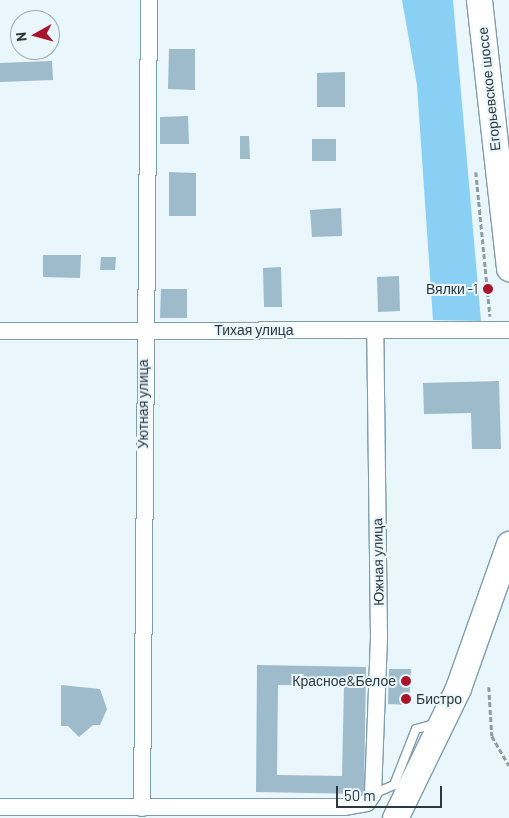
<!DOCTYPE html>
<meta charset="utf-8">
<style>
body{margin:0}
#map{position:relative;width:509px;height:818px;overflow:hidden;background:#e9f6fc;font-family:Barlow,sans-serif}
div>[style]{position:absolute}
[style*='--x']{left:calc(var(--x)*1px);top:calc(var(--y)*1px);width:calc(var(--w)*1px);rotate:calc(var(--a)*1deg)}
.green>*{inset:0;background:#89d0f4}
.building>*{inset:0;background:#9dbbcb}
.path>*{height:2.5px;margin-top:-1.25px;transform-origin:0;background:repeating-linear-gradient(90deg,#8f9ca2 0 5px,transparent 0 7.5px)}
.roads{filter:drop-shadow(1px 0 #809dad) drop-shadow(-1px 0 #809dad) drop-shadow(0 1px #809dad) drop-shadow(0 -1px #809dad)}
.service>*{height:8px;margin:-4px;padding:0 4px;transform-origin:4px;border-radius:4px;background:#fff}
.minor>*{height:16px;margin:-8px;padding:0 8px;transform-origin:8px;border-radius:8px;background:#fff}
.primary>*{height:25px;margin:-12.5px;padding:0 12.5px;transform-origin:12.5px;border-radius:12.5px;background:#fff}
.dots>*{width:14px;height:14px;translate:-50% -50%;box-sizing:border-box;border:2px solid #e9f6fc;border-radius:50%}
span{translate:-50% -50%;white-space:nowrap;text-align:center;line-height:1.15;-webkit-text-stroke:4px #e9f6fc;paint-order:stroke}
.street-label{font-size:14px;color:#2b383e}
.poi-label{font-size:14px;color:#2b383e}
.right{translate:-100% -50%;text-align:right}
.left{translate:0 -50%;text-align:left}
.north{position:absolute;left:10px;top:10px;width:50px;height:50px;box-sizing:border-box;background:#e9f6fc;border:1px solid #9daab0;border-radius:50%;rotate:263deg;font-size:14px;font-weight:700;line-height:20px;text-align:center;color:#2b383e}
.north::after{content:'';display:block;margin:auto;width:18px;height:22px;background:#aa142b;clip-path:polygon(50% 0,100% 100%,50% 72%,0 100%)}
.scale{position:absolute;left:336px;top:786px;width:106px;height:22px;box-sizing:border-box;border:2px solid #2b383e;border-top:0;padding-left:6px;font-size:15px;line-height:18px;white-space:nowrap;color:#2b383e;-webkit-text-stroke:4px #e9f6fc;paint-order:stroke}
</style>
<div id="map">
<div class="green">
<div style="clip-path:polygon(402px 0,453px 0,481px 321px,433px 320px,417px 85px)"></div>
</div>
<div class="building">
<div style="clip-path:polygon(169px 49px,195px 49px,195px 90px,168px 89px)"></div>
<div style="clip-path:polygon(52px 61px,53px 80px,0 82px,0 63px)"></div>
<div style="clip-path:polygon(345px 72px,345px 107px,317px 107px,317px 73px)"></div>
<div style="clip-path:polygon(188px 116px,189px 144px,160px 144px,160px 117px)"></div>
<div style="clip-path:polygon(240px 136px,249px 136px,250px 159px,240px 159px)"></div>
<div style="clip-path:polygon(312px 139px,336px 139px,336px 161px,312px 161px)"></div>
<div style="clip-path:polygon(169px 172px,196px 173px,196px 216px,169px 216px)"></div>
<div style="clip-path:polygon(341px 208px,342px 236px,312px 237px,310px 210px)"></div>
<div style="clip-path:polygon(43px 255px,81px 255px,80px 278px,43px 277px)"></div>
<div style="clip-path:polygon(101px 257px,116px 257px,115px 270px,100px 270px)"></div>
<div style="clip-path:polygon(281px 267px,282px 307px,264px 307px,263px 268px)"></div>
<div style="clip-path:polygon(399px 276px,400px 311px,378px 312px,377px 277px)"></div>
<div style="clip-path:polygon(161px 289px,187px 289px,187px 318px,160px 318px)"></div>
<div style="clip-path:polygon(499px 381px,501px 449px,472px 449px,471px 413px,424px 414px,423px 383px)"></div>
<div style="clip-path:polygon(evenodd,257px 665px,366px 667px,364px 794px,256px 792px,257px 665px,278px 685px,344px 686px,342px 776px,277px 775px,278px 685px)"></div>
<div style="clip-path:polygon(389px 669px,411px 669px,409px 705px,388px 704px)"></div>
<div style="clip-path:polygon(61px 685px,100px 689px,107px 709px,100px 725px,93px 725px,79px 737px,68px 726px,61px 726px)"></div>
</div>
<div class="path">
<div style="--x:476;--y:172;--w:145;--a:84.4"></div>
<div style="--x:489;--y:687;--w:49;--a:86.5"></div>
<div style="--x:492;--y:736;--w:34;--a:60"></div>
</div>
<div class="roads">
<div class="service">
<div style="--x:373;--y:794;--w:23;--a:-23"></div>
<div style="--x:394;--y:785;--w:60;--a:-68.6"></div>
<div style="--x:416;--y:729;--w:20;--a:-15"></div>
</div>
<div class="minor">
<div style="--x:0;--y:331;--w:509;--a:-0.11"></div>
<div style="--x:0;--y:807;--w:344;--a:0"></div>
<div style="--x:344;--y:807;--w:23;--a:-10"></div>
<div style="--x:367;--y:803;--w:11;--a:-56"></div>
<div style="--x:373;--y:794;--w:156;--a:-87.8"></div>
<div style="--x:379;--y:638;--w:308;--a:-90.7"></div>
<div style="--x:142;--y:808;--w:808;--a:-89.5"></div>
</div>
<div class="primary">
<div style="--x:479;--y:0;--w:270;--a:83.6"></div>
<div style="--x:395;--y:818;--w:144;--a:-64.1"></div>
<div style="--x:458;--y:688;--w:153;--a:-70.5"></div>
</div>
</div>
<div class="dots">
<div style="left:488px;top:289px;background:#aa142b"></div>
<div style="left:406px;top:681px;background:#aa142b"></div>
<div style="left:406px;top:699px;background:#aa142b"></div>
</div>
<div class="street-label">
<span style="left:489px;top:89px;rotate:-96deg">Егорьевское шоссе</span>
<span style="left:254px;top:330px">Тихая улица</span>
<span style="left:143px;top:404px;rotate:-90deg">Уютная улица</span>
<span style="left:378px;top:562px;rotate:-91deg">Южная улица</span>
</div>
<div class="poi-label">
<span class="right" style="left:478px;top:289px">Вялки -1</span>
<span class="right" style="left:396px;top:681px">Красное&amp;Белое</span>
<span class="left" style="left:416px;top:699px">Бистро</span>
</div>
<div class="north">N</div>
<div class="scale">50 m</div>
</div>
